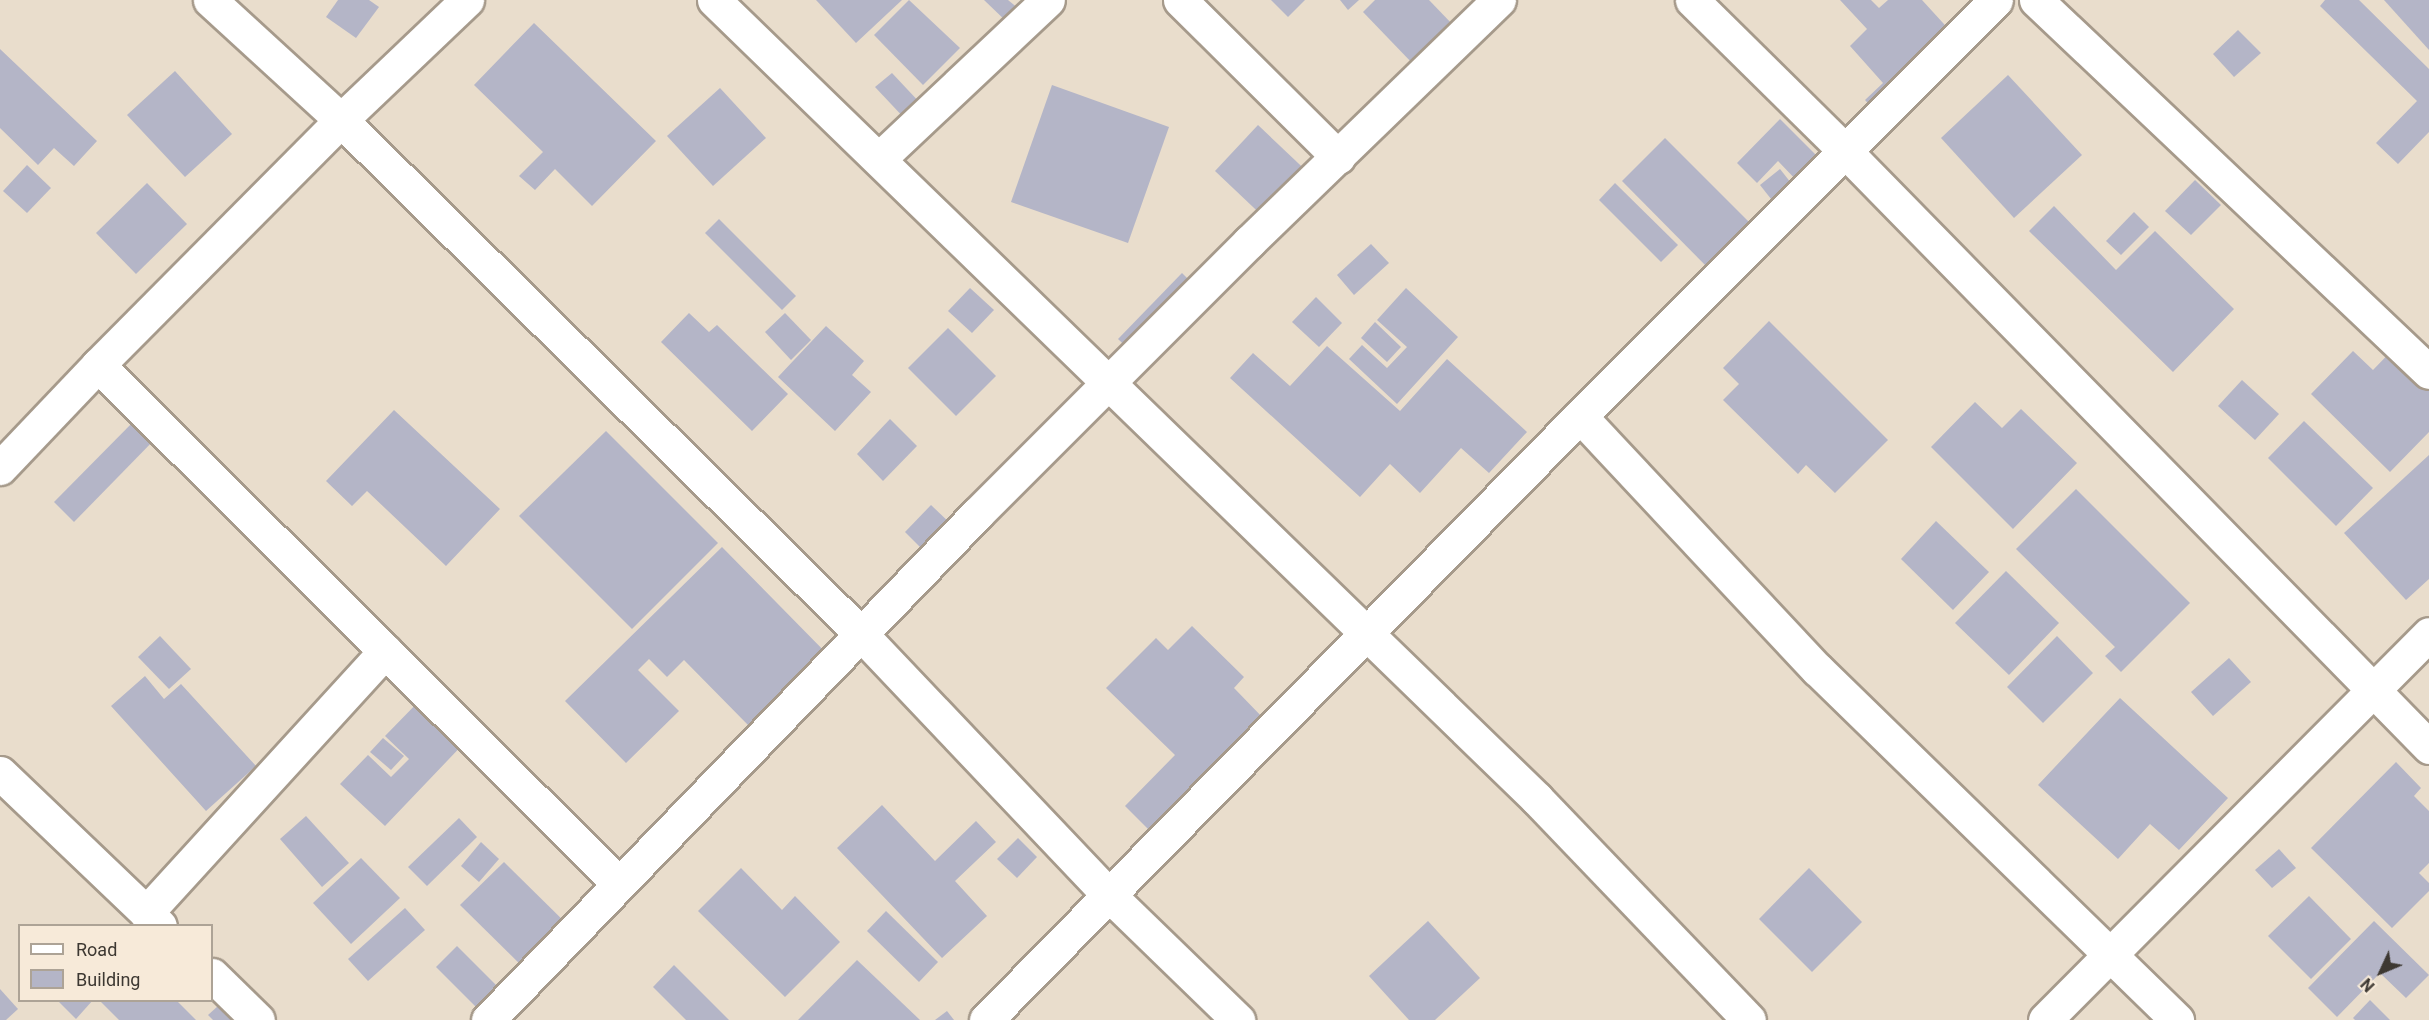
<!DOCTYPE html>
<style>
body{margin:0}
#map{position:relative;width:2429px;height:1020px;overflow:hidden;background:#e9ddcc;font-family:Roboto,sans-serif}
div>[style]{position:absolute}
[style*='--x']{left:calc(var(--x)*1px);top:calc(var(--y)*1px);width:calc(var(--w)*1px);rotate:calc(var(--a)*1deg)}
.building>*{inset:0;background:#b4b5c7}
.roads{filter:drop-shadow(2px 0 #a69a8b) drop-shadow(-2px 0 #a69a8b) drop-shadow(0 2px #a69a8b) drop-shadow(0 -2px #a69a8b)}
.street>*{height:33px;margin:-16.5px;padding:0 16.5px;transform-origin:16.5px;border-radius:16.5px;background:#fff}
span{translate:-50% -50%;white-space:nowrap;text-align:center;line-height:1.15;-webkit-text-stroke:4.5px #f7ead9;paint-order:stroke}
.legend{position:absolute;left:18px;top:924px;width:195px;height:78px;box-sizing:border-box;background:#f7ead9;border:2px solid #ada396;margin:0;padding:8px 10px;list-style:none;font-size:18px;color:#3d3832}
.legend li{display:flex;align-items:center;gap:12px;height:30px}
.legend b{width:30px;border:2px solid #ada396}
.north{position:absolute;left:2351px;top:942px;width:60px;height:60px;-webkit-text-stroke:4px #f7ead9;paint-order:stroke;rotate:226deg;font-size:16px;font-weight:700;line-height:24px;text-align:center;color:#3d3832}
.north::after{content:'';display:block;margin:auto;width:21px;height:27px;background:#3d3832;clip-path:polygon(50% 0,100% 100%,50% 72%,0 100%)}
</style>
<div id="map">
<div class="building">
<div style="clip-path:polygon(338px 0,369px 0,379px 7px,356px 38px,326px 17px)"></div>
<div style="clip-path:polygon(816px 0,902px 0,856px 43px)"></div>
<div style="clip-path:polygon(909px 0,960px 48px,923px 85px,874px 35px)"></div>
<div style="clip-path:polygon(984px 0,1008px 0,1020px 10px,1008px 23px)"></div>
<div style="clip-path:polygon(1271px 0,1305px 0,1288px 17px)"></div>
<div style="clip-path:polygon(1340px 0,1359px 0,1348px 10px)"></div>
<div style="clip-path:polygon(1375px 0,1429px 0,1454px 26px,1414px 65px,1363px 12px)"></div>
<div style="clip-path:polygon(1840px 0,1871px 0,1879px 8px,1888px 0,1922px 0,1954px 35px,1885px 122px,1865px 100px,1883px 83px,1850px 46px,1867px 29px)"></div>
<div style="clip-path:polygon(2325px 0,2359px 0,2429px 69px,2429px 132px,2398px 164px,2376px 143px,2417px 101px,2320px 6px)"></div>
<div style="clip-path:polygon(2384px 0,2429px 0,2429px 50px)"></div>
<div style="clip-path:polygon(534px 23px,656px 141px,592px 206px,555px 169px,535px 190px,519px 176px,543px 152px,474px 85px)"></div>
<div style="clip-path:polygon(2238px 30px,2261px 53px,2234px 77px,2213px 54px)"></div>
<div style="clip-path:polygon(0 49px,97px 141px,74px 166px,54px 148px,38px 165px,0 128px)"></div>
<div style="clip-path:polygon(175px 71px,232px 134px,185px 177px,127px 115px)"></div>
<div style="clip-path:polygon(892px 73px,922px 105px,907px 121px,875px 87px)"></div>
<div style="clip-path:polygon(2008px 75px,2082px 155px,2014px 218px,1941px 138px)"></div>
<div style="clip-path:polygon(1052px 85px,1169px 127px,1128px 243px,1011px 202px)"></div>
<div style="clip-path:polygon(720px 88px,766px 138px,713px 186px,667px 136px)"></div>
<div style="clip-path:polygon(1780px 119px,1821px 160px,1799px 183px,1778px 161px,1757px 183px,1737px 163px)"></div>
<div style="clip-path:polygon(1258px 125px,1316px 180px,1272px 225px,1215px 171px)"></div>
<div style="clip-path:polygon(1665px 138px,1754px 227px,1711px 271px,1622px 181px)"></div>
<div style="clip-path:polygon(27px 165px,51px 188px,27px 213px,3px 191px)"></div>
<div style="clip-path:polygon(1780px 169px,1795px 188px,1775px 204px,1760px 185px)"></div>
<div style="clip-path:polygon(2195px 180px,2221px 205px,2191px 235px,2165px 211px)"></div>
<div style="clip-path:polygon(147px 183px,187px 224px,136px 274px,96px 233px)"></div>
<div style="clip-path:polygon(1615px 183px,1678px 245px,1661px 262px,1599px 200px)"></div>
<div style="clip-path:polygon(2054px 206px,2116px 270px,2155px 231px,2234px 309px,2173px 372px,2029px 231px)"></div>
<div style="clip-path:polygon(2134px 212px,2149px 227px,2121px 255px,2106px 241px)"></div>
<div style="clip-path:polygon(719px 219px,796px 296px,782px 310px,705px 233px)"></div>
<div style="clip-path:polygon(1371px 244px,1389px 263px,1354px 295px,1337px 275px)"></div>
<div style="clip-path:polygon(1182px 273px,1204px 295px,1140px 360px,1118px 339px)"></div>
<div style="clip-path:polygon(970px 288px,994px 310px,972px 333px,948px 311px)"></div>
<div style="clip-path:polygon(1406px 288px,1458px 337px,1397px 404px,1349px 359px,1362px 345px,1387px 368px,1407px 347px,1377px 320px)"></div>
<div style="clip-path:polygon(1316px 297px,1342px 323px,1319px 347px,1292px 322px)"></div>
<div style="clip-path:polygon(689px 313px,709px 332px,717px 325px,788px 394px,752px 431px,661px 342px)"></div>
<div style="clip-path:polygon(785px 313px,811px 340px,791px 360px,765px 332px)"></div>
<div style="clip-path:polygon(1769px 321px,1888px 440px,1835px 493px,1806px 465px,1798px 474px,1723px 400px,1739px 384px,1723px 368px)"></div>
<div style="clip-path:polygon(1375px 322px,1401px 347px,1387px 362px,1361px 338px)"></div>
<div style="clip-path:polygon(826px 326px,864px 361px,852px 375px,871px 392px,835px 431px,778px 377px)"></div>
<div style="clip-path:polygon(948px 328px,996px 376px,956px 416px,908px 368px)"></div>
<div style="clip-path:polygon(2403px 339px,2429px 364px,2429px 432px,2390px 472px,2311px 394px,2353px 351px,2373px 370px)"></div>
<div style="clip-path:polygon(1327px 346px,1400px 411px,1447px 359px,1527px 432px,1489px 473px,1461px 448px,1420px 493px,1390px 464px,1360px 497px,1230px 378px,1253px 353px,1290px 386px)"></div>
<div style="clip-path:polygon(2242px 380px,2279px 414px,2255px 440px,2218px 406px)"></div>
<div style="clip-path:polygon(1975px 402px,2002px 428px,2021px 409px,2077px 463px,2013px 529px,1931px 447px)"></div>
<div style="clip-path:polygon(394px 410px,500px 509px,446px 566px,367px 491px,352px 506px,326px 481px)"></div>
<div style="clip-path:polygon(139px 416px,159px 435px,74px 522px,54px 502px)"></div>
<div style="clip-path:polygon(890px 419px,917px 446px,883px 481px,857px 454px)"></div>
<div style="clip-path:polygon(2304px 421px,2373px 488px,2336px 526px,2268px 458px)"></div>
<div style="clip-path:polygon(606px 431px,718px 543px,632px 629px,519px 516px)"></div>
<div style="clip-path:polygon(2429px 455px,2429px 579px,2406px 600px,2344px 533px)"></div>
<div style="clip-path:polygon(2076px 489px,2190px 603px,2121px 672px,2105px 656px,2115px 647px,2016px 549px)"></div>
<div style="clip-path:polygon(931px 505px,953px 526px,926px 553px,905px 532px)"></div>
<div style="clip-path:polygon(1936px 521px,1989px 572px,1953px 610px,1901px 559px)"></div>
<div style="clip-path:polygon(722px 547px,835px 662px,805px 669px,748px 725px,684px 660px,667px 677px,649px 659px,638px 670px,679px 711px,626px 763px,565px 701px)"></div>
<div style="clip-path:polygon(2006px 571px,2059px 623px,2009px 675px,1955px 623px)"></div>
<div style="clip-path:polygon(1192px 626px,1244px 677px,1234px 688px,1266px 721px,1153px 834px,1125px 806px,1175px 755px,1106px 688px,1156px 638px,1168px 650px)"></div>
<div style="clip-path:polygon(160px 636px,191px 669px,169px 689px,138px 657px)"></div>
<div style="clip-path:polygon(2057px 636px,2093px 673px,2043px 723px,2007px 687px)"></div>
<div style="clip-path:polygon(2229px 658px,2251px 682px,2213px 716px,2191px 692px)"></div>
<div style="clip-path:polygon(145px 676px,164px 699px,181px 684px,256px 766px,206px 811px,111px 706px)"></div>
<div style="clip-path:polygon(424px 696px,469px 738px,385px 826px,340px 784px,368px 755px,391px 777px,409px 759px,385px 736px)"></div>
<div style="clip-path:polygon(2120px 698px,2228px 798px,2179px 850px,2150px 824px,2118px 859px,2038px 785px)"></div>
<div style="clip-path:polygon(383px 738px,404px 756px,391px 770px,370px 752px)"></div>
<div style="clip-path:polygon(2396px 762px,2421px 788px,2414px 796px,2429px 811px,2429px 863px,2419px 873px,2429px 883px,2429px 891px,2392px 928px,2311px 848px)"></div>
<div style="clip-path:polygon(882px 805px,935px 861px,976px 821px,996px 842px,955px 881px,987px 916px,942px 958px,837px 848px)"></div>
<div style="clip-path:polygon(306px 816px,349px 863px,322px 887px,280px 839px)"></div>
<div style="clip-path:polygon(459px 818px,477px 837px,427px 886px,408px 867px)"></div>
<div style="clip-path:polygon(1018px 838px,1037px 857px,1017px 878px,997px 859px)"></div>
<div style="clip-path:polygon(481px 842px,499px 859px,479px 882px,461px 866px)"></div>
<div style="clip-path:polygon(2279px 849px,2296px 868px,2272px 888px,2255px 870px)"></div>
<div style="clip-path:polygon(361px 858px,400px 898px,351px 944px,313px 903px)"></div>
<div style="clip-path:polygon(504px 862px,576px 933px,533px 977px,460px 905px)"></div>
<div style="clip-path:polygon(741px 868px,782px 910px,795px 896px,840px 942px,785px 997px,698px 911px)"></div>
<div style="clip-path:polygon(1809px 868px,1862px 922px,1812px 972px,1759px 919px)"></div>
<div style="clip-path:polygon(2309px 896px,2351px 939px,2311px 979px,2268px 936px)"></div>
<div style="clip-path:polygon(405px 908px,425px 930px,368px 981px,348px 959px)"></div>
<div style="clip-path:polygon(886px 911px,938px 962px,919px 982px,867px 931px)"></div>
<div style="clip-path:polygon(1428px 921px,1480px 978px,1435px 1020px,1409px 1020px,1369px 976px)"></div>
<div style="clip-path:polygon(2374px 921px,2429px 975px,2406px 998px,2380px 973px,2337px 1017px,2308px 988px)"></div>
<div style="clip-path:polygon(457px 946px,499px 988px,478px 1009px,436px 967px)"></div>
<div style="clip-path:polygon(857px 960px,920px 1020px,798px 1020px)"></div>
<div style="clip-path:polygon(674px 965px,729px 1020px,686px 1020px,653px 987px)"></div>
<div style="clip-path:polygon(0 989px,18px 1009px,6px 1020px,0 1020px)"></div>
<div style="clip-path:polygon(228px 997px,248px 1020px,213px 1020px,208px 1015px)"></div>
<div style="clip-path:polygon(57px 1000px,93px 1000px,76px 1019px)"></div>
<div style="clip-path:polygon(99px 1000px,176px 1000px,196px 1020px,119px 1020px)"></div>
<div style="clip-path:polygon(2370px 1000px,2390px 1020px,2355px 1020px,2353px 1018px)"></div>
<div style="clip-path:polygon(947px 1011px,954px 1020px,935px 1020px)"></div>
</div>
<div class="roads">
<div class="street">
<div style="--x:210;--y:0;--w:178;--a:42.5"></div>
<div style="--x:341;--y:120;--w:731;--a:44.67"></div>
<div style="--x:861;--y:634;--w:360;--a:46.5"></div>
<div style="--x:1109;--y:895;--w:180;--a:44.1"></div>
<div style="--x:714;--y:0;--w:1147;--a:44.15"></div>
<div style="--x:1537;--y:799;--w:306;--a:46.2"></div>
<div style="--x:1180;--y:0;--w:223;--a:44.8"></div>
<div style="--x:1692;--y:0;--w:216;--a:44.6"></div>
<div style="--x:1846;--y:152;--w:833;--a:45.58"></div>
<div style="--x:2036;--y:0;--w:541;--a:43.43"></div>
<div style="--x:879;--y:159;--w:232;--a:-43.3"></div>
<div style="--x:98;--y:365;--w:735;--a:44.89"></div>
<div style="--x:1580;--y:416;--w:347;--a:46.9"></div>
<div style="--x:1817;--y:669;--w:503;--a:44.27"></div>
<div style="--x:0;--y:468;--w:142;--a:-46.4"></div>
<div style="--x:98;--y:365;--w:345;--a:-45.2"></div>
<div style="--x:341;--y:120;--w:174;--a:-43.6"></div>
<div style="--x:0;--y:773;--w:221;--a:43.7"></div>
<div style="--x:146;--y:913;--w:355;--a:-47.6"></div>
<div style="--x:212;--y:975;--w:64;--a:44.4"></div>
<div style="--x:488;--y:1020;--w:704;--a:-45.98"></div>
<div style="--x:977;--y:514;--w:385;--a:-45"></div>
<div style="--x:1249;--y:242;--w:348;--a:-44.1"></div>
<div style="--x:986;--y:1020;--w:847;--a:-45.48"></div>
<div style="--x:1580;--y:416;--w:588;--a:-45"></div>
<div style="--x:2045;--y:1020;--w:544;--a:-45.15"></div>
</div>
</div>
<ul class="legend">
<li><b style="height:8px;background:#fff"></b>Road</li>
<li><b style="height:16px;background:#b4b5c7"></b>Building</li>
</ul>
<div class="north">N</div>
</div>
